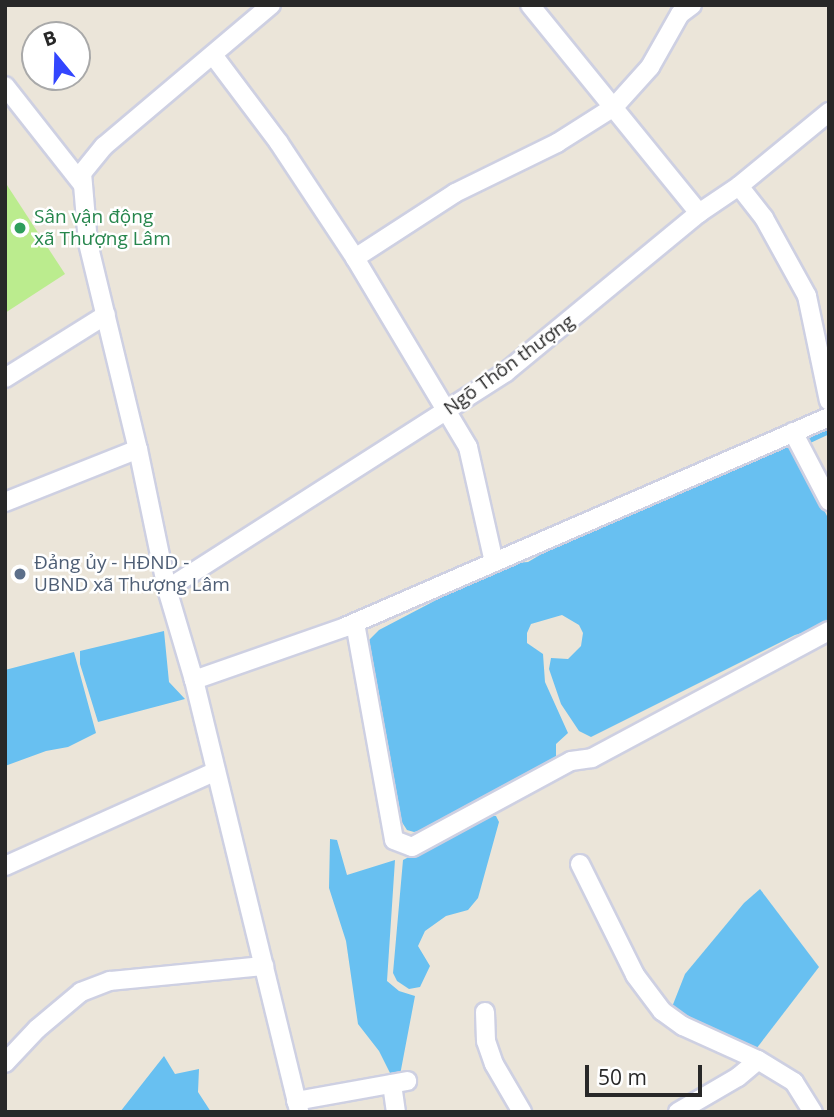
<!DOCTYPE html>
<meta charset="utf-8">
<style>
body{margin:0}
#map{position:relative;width:834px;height:1117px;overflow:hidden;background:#ebe5d9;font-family:"Open Sans",sans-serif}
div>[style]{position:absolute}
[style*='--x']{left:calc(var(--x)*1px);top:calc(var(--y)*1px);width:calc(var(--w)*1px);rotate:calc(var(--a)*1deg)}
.pitch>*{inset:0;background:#bbec8e}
.water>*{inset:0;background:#68c0f1}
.stream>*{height:4.5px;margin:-2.25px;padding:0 2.25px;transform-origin:2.25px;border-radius:2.25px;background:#68c0f1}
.roads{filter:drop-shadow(2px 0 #ced0e2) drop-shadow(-2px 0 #ced0e2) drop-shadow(0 2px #ced0e2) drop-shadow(0 -2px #ced0e2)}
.minor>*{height:18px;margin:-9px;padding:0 9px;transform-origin:9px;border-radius:9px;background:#fff}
.dots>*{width:19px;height:19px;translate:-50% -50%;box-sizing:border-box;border:4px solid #fff;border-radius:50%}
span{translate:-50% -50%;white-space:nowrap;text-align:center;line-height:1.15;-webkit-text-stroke:5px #fff;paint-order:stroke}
.leisure-label{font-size:19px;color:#27864d}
.left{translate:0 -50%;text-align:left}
.street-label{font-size:19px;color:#282828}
.service-label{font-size:19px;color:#4e5e75}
.frame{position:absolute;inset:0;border:7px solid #282828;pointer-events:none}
.north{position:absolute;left:21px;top:21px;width:70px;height:70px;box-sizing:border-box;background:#fff;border:2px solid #a9a9a9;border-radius:50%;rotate:341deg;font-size:19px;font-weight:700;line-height:28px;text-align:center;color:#282828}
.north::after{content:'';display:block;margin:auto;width:24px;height:32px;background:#3346fe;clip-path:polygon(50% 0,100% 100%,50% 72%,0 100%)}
.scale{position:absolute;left:585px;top:1065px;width:117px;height:32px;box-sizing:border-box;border:4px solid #282828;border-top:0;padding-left:9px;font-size:21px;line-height:24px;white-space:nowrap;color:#282828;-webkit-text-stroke:5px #fff;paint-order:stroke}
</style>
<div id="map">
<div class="pitch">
<div style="clip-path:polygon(5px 182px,65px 274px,5px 313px)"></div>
</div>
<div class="water">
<div style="clip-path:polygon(787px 443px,793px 448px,829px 520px,829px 625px,795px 635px,591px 737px,579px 731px,561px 704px,549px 669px,551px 658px,568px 659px,581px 646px,583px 633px,579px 625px,562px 615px,531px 624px,527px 633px,527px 643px,543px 654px,545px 682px,568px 733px,556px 744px,556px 761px,433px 827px,414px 832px,407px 830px,394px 810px,364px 645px,379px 630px,442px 597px,449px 589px,515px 563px,528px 562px,562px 542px)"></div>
<div style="clip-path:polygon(164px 631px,169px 682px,185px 699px,98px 722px,80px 664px,80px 651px)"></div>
<div style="clip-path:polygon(74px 652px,96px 733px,68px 747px,46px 751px,5px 766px,5px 670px)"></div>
<div style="clip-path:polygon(489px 816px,496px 816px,499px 822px,478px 898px,468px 910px,446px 916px,425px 931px,418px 946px,430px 966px,420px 987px,409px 989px,397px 981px,393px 973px,403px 860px)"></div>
<div style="clip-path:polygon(330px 839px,337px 840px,347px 875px,395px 860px,387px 981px,399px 991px,415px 996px,400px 1075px,392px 1077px,379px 1051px,358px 1024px,346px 941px,329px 888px)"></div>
<div style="clip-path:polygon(760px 889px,819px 967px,753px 1053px,672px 1007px,685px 974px,744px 903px)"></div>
<div style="clip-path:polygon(164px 1056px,175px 1074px,199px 1069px,198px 1092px,211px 1112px,120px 1112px)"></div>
</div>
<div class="stream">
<div style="--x:803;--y:443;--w:29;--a:-25"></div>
</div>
<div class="roads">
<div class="minor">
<div style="--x:271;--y:5;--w:219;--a:139.8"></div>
<div style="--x:104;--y:146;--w:35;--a:129"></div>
<div style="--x:82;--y:173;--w:70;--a:85.1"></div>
<div style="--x:88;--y:243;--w:212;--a:76.4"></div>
<div style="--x:138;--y:449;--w:143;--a:78.3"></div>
<div style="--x:167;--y:589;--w:95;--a:73.5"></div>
<div style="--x:194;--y:680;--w:445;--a:76.3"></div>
<div style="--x:530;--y:5;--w:268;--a:50.9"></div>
<div style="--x:213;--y:55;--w:110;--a:53.1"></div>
<div style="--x:279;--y:143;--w:138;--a:56.5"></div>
<div style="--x:355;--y:258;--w:220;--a:59.1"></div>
<div style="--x:468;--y:447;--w:118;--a:77.3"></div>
<div style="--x:5;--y:86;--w:125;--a:51.8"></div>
<div style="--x:739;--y:186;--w:41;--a:52"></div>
<div style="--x:764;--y:218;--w:89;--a:61.1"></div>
<div style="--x:807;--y:296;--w:107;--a:78.2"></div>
<div style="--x:355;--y:258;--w:119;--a:-33"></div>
<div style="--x:455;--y:193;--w:114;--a:-26.1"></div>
<div style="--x:557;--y:143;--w:67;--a:-32.3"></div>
<div style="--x:614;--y:107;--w:54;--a:-48"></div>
<div style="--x:650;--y:67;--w:61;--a:-60.5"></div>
<div style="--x:680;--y:14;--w:15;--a:-37"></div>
<div style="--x:5;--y:378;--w:119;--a:-32"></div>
<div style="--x:793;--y:432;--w:78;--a:62.4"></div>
<div style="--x:5;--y:502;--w:143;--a:-21.7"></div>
<div style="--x:167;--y:589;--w:403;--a:-32.6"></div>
<div style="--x:506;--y:372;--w:250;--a:-39.5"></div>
<div style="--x:699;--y:213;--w:48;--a:-34"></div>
<div style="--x:739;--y:186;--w:117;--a:-39.4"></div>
<div style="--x:355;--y:623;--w:220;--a:79.8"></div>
<div style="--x:394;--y:840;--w:19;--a:21"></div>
<div style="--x:412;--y:847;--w:181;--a:-28.4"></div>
<div style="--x:571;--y:761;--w:21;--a:-8"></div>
<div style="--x:592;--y:758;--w:269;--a:-28.2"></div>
<div style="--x:194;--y:680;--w:160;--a:-19.3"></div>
<div style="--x:345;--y:627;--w:528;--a:-23.46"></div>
<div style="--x:580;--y:864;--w:124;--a:63.6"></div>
<div style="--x:635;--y:975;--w:45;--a:53.1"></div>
<div style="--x:662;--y:1011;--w:26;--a:36"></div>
<div style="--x:683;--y:1026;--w:82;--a:24.4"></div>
<div style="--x:758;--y:1060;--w:42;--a:31.4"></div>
<div style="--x:794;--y:1082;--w:36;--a:58"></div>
<div style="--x:5;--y:866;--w:231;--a:-24.2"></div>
<div style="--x:485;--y:1012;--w:29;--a:88"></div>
<div style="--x:486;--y:1041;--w:24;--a:71"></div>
<div style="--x:494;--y:1064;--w:56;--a:59.7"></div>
<div style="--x:5;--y:1063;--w:47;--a:-46.7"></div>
<div style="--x:37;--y:1029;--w:57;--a:-40.1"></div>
<div style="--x:81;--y:992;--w:31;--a:-21"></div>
<div style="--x:110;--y:981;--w:155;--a:-5.6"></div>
<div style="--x:392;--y:1084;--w:28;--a:82"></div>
<div style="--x:296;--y:1101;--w:113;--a:-10.2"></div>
<div style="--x:678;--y:1112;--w:69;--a:-30.3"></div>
<div style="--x:738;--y:1077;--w:26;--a:-40"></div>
</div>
</div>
<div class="dots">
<div style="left:20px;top:228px;background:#2e9e5b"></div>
<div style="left:20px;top:574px;background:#5c6f8a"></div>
</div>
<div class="leisure-label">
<span class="left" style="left:34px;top:228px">Sân vận động<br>xã Thượng Lâm</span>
</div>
<div class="street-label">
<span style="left:509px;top:365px;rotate:-36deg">Ngõ Thôn thượng</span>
</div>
<div class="service-label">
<span class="left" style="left:34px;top:574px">Đảng ủy - HĐND -<br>UBND xã Thượng Lâm</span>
</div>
<div class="frame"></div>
<div class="north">B</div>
<div class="scale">50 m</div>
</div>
